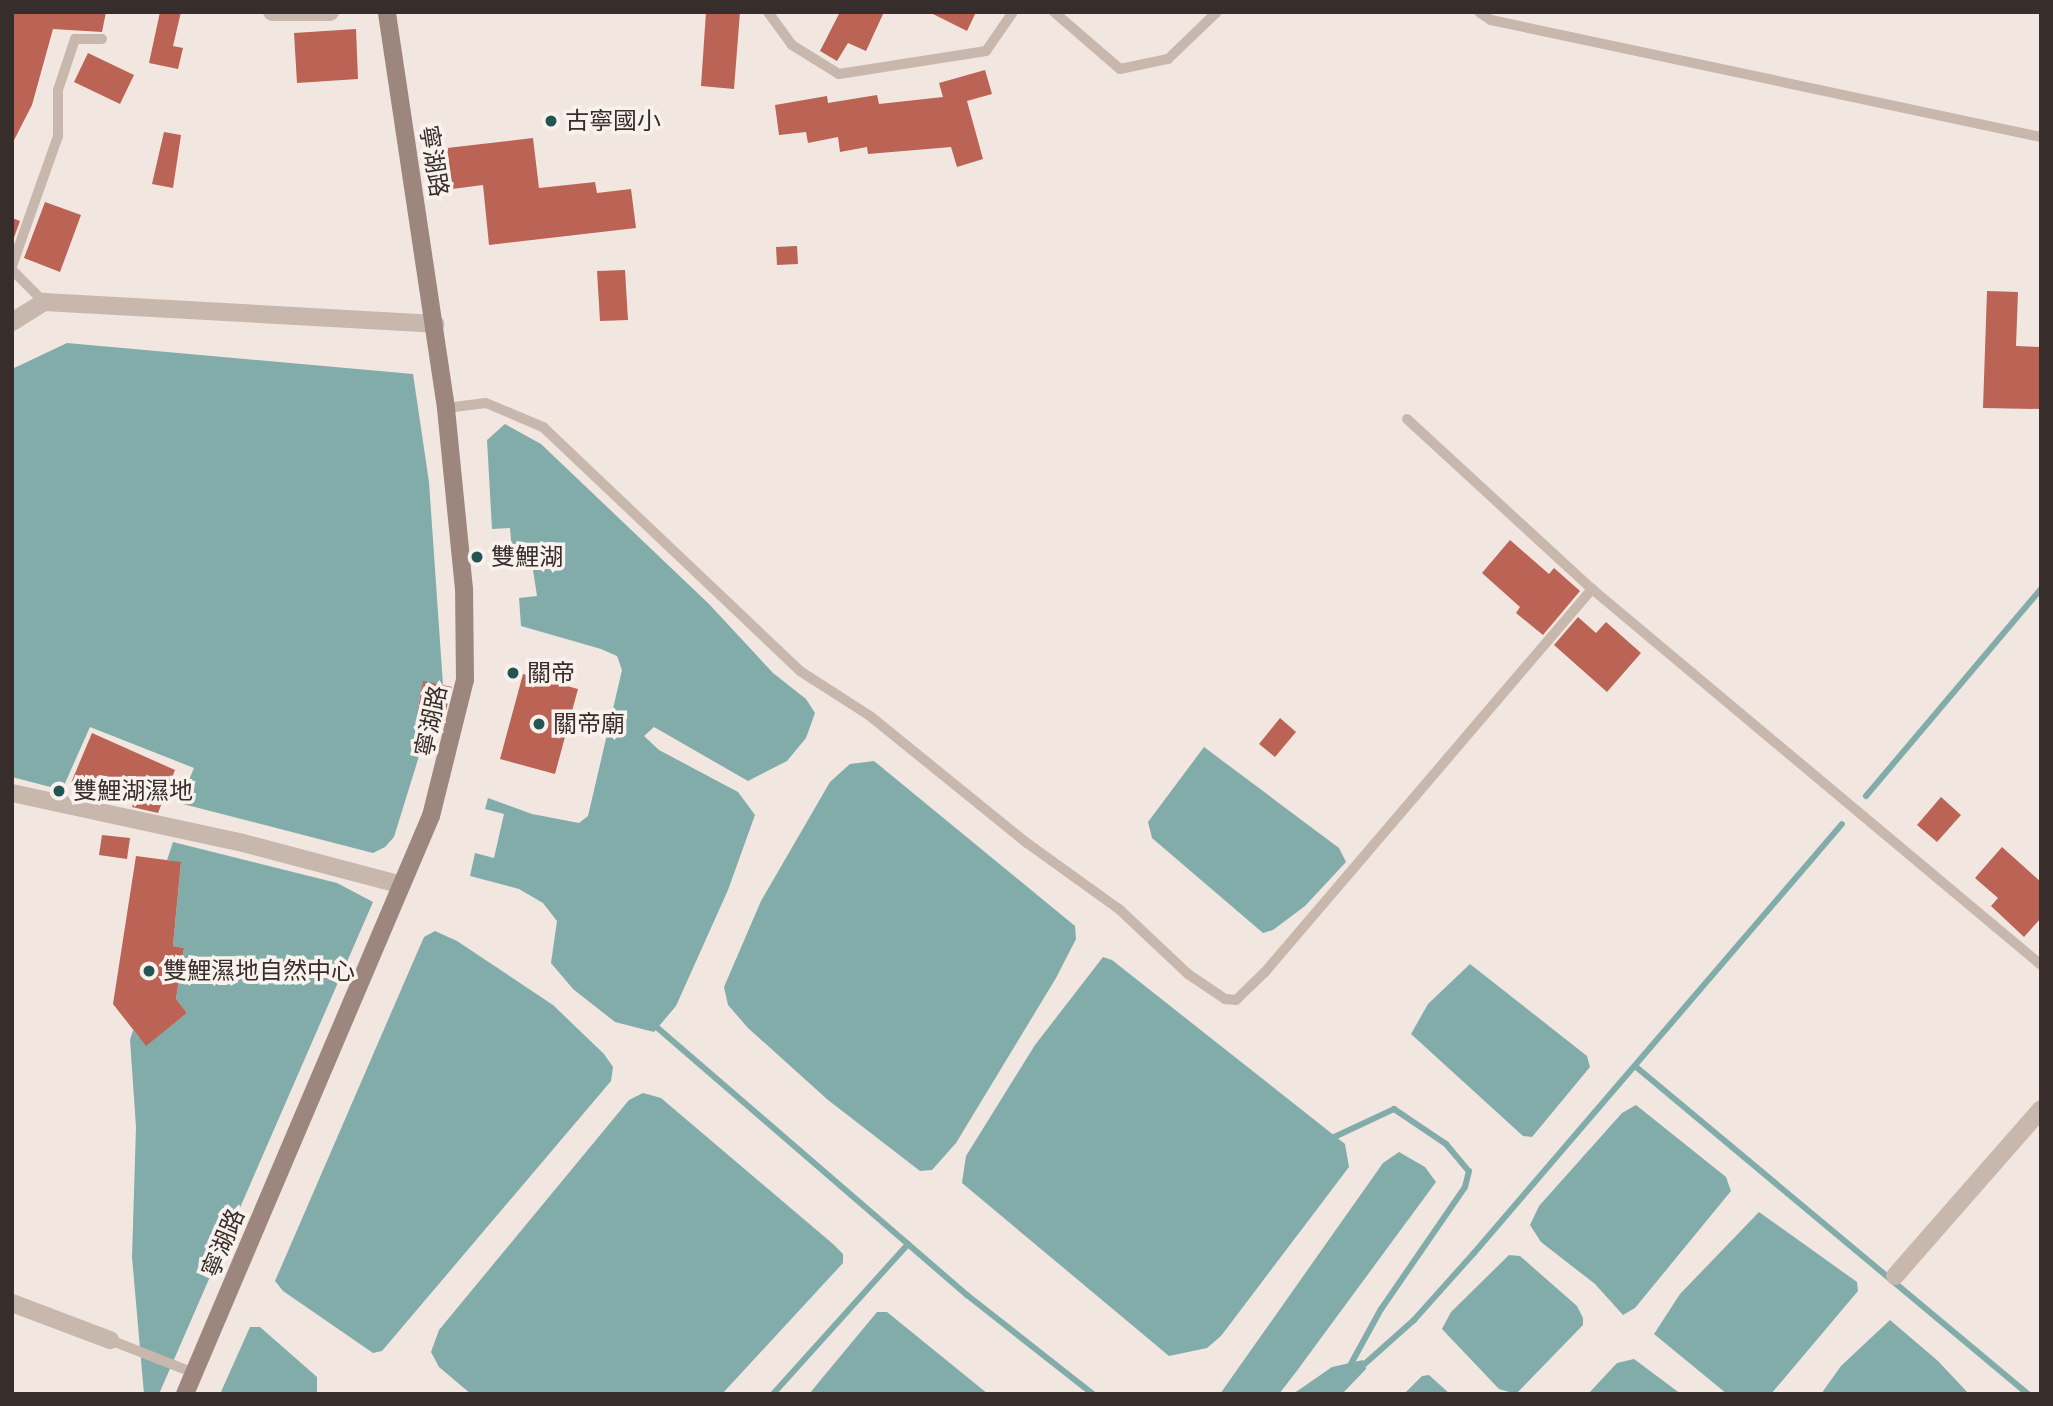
<!DOCTYPE html>
<meta charset="utf-8">
<style>
body{margin:0}
#map{position:relative;width:2053px;height:1406px;overflow:hidden;background:#f1e7e0;font-family:"Archivo Narrow","Noto Sans TC",sans-serif}
div>[style]{position:absolute}
[style*='--x']{left:calc(var(--x)*1px);top:calc(var(--y)*1px);width:calc(var(--w)*1px);rotate:calc(var(--a)*1deg)}
.water>*{inset:0;background:#81acaa}
.stream>*{height:6px;margin:-3px;padding:0 3px;transform-origin:3px;border-radius:3px;background:#81acaa}
.building>*{inset:0;background:#bb6354}
.lane>*{height:10px;margin:-5px;padding:0 5px;transform-origin:5px;border-radius:5px;background:#c8b7ad}
.street>*{height:18px;margin:-9px;padding:0 9px;transform-origin:9px;border-radius:9px;background:#c8b7ad}
.secondary>*{height:18px;margin:-9px;padding:0 9px;transform-origin:9px;border-radius:9px;background:#9c867e}
.dots>*{width:19px;height:19px;translate:-50% -50%;box-sizing:border-box;border:4px solid #f9f2ec;border-radius:50%}
span{translate:-50% -50%;white-space:nowrap;text-align:center;line-height:1.15;-webkit-text-stroke:7px #f9f2ec;paint-order:stroke}
.poi-label{font-size:24px;color:#372e2b}
.left{translate:0 -50%;text-align:left}
.street-label{font-size:24px;color:#372e2b}
.frame{position:absolute;inset:0;border:14px solid #372e2b;pointer-events:none}
</style>
<div id="map">
<div class="water">
<div style="clip-path:polygon(67px 343px,413px 374px,429px 482px,443px 685px,423px 682px,418px 707px,433px 711px,394px 837px,385px 847px,373px 853px,179px 803px,194px 768px,90px 727px,62px 790px,12px 777px,12px 369px)"></div>
<div style="clip-path:polygon(505px 424px,541px 444px,709px 604px,773px 673px,806px 699px,815px 713px,806px 738px,787px 761px,748px 781px,654px 727px,644px 736px,659px 750px,738px 792px,755px 815px,728px 890px,676px 1006px,654px 1032px,615px 1022px,573px 989px,551px 963px,557px 921px,543px 903px,519px 889px,470px 876px,475px 853px,494px 858px,504px 814px,485px 809px,488px 798px,532px 814px,579px 823px,588px 816px,622px 670px,617px 656px,601px 649px,521px 626px,519px 598px,537px 596px,530px 550px,512px 552px,510px 528px,492px 529px,487px 440px)"></div>
<div style="clip-path:polygon(1204px 747px,1339px 848px,1346px 862px,1305px 906px,1273px 930px,1263px 933px,1152px 838px,1148px 822px)"></div>
<div style="clip-path:polygon(874px 761px,1075px 926px,1076px 939px,1056px 978px,956px 1143px,932px 1170px,920px 1171px,828px 1100px,748px 1028px,728px 1005px,724px 987px,761px 901px,830px 782px,850px 764px)"></div>
<div style="clip-path:polygon(173px 842px,337px 883px,373px 902px,159px 1394px,144px 1394px,132px 1257px,136px 1127px,130px 1040px,133px 1030px,146px 1045px,187px 1013px,176px 999px,184px 948px,173px 946px,181px 863px,167px 860px)"></div>
<div style="clip-path:polygon(435px 931px,457px 941px,553px 1005px,604px 1054px,613px 1067px,611px 1081px,382px 1351px,373px 1353px,283px 1291px,275px 1281px,417px 953px,424px 937px)"></div>
<div style="clip-path:polygon(1103px 957px,1112px 960px,1345px 1144px,1349px 1167px,1221px 1336px,1207px 1348px,1169px 1356px,962px 1183px,966px 1156px,1035px 1045px)"></div>
<div style="clip-path:polygon(1470px 964px,1587px 1056px,1590px 1067px,1532px 1137px,1523px 1136px,1411px 1034px,1428px 1004px)"></div>
<div style="clip-path:polygon(643px 1093px,661px 1098px,833px 1244px,843px 1254px,843px 1263px,722px 1394px,471px 1394px,439px 1367px,431px 1352px,439px 1330px,629px 1100px)"></div>
<div style="clip-path:polygon(1636px 1105px,1726px 1177px,1731px 1191px,1635px 1308px,1623px 1315px,1595px 1284px,1541px 1242px,1530px 1225px,1539px 1206px,1622px 1113px)"></div>
<div style="clip-path:polygon(1399px 1152px,1425px 1167px,1436px 1182px,1296px 1372px,1279px 1394px,1220px 1394px,1383px 1163px)"></div>
<div style="clip-path:polygon(1759px 1212px,1857px 1282px,1858px 1291px,1771px 1394px,1727px 1394px,1654px 1334px,1680px 1294px)"></div>
<div style="clip-path:polygon(1509px 1255px,1520px 1256px,1577px 1306px,1583px 1318px,1583px 1325px,1516px 1394px,1499px 1389px,1442px 1329px,1451px 1312px)"></div>
<div style="clip-path:polygon(877px 1312px,887px 1312px,988px 1394px,809px 1394px)"></div>
<div style="clip-path:polygon(1890px 1320px,1938px 1361px,1969px 1394px,1821px 1394px,1841px 1366px)"></div>
<div style="clip-path:polygon(250px 1327px,260px 1327px,317px 1377px,317px 1394px,220px 1394px)"></div>
<div style="clip-path:polygon(1634px 1359px,1681px 1394px,1588px 1394px,1617px 1363px)"></div>
<div style="clip-path:polygon(1363px 1360px,1366px 1369px,1342px 1394px,1293px 1394px,1332px 1367px)"></div>
<div style="clip-path:polygon(1429px 1375px,1450px 1394px,1404px 1394px,1422px 1376px)"></div>
</div>
<div class="stream">
<div style="--x:1866;--y:796;--w:271;--a:-49.8"></div>
<div style="--x:653;--y:1024;--w:415;--a:40.8"></div>
<div style="--x:967;--y:1295;--w:160;--a:38.2"></div>
<div style="--x:1635;--y:1066;--w:512;--a:39.85"></div>
<div style="--x:1330;--y:1139;--w:71;--a:-25.1"></div>
<div style="--x:1394;--y:1109;--w:63;--a:33.9"></div>
<div style="--x:1446;--y:1144;--w:35;--a:50"></div>
<div style="--x:1469;--y:1171;--w:16;--a:104"></div>
<div style="--x:1465;--y:1187;--w:148;--a:124.5"></div>
<div style="--x:1381;--y:1309;--w:71;--a:118.7"></div>
<div style="--x:1359;--y:1369;--w:74;--a:-41.7"></div>
<div style="--x:1414;--y:1320;--w:90;--a:-48.2"></div>
<div style="--x:1474;--y:1253;--w:565;--a:-49.38"></div>
<div style="--x:773;--y:1394;--w:202;--a:-48"></div>
</div>
<div class="building">
<div style="clip-path:polygon(12px 12px,106px 12px,102px 32px,53px 29px,32px 105px,12px 144px)"></div>
<div style="clip-path:polygon(160px 12px,181px 12px,173px 46px,183px 48px,178px 69px,149px 63px)"></div>
<div style="clip-path:polygon(706px 12px,740px 12px,734px 89px,701px 86px)"></div>
<div style="clip-path:polygon(840px 12px,884px 12px,866px 51px,848px 43px,837px 61px,820px 51px)"></div>
<div style="clip-path:polygon(929px 12px,976px 12px,967px 31px)"></div>
<div style="clip-path:polygon(356px 29px,358px 79px,297px 83px,294px 33px)"></div>
<div style="clip-path:polygon(88px 53px,134px 75px,120px 104px,74px 82px)"></div>
<div style="clip-path:polygon(985px 70px,992px 94px,967px 101px,983px 159px,957px 167px,951px 147px,868px 154px,867px 147px,840px 152px,838px 137px,808px 143px,806px 132px,779px 135px,775px 105px,827px 96px,828px 103px,877px 95px,879px 104px,943px 97px,939px 83px)"></div>
<div style="clip-path:polygon(164px 132px,181px 135px,173px 188px,152px 184px)"></div>
<div style="clip-path:polygon(533px 138px,539px 188px,595px 182px,597px 193px,631px 189px,636px 228px,489px 245px,483px 185px,452px 189px,447px 148px)"></div>
<div style="clip-path:polygon(45px 202px,81px 215px,60px 272px,24px 258px)"></div>
<div style="clip-path:polygon(12px 218px,20px 221px,12px 243px)"></div>
<div style="clip-path:polygon(797px 246px,798px 264px,777px 265px,776px 247px)"></div>
<div style="clip-path:polygon(625px 270px,628px 320px,600px 321px,597px 271px)"></div>
<div style="clip-path:polygon(1987px 291px,2018px 292px,2016px 346px,2041px 347px,2041px 409px,1983px 408px)"></div>
<div style="clip-path:polygon(1510px 540px,1549px 574px,1554px 568px,1580px 591px,1543px 635px,1516px 613px,1520px 607px,1482px 573px)"></div>
<div style="clip-path:polygon(1578px 617px,1596px 633px,1606px 622px,1641px 653px,1607px 692px,1554px 645px)"></div>
<div style="clip-path:polygon(523px 674px,578px 689px,555px 774px,500px 759px)"></div>
<div style="clip-path:polygon(423px 681px,452px 687px,445px 714px,418px 708px)"></div>
<div style="clip-path:polygon(1280px 718px,1296px 732px,1275px 757px,1259px 744px)"></div>
<div style="clip-path:polygon(92px 733px,175px 770px,158px 813px,132px 807px,138px 792px,97px 776px,91px 791px,71px 783px)"></div>
<div style="clip-path:polygon(1941px 797px,1961px 815px,1937px 842px,1917px 825px)"></div>
<div style="clip-path:polygon(102px 835px,130px 838px,127px 859px,99px 855px)"></div>
<div style="clip-path:polygon(2002px 847px,2041px 882px,2041px 918px,2024px 937px,1991px 906px,1998px 898px,1975px 878px)"></div>
<div style="clip-path:polygon(136px 856px,181px 862px,173px 946px,184px 948px,176px 999px,187px 1013px,146px 1046px,113px 1004px)"></div>
</div>
<div class="lane">
<div style="--x:768;--y:12;--w:41;--a:54"></div>
<div style="--x:792;--y:45;--w:55;--a:31.7"></div>
<div style="--x:839;--y:74;--w:149;--a:-8.9"></div>
<div style="--x:986;--y:51;--w:47;--a:-55.3"></div>
<div style="--x:1054;--y:12;--w:87;--a:40.8"></div>
<div style="--x:1120;--y:69;--w:49;--a:-11.8"></div>
<div style="--x:1168;--y:59;--w:68;--a:-43.8"></div>
<div style="--x:1479;--y:12;--w:14;--a:34"></div>
<div style="--x:1491;--y:20;--w:562;--a:12.01"></div>
<div style="--x:12;--y:266;--w:138;--a:-70.5"></div>
<div style="--x:58;--y:136;--w:46;--a:-90"></div>
<div style="--x:58;--y:90;--w:54;--a:-71.6"></div>
<div style="--x:75;--y:39;--w:27;--a:0"></div>
<div style="--x:12;--y:270;--w:45;--a:45"></div>
<div style="--x:446;--y:408;--w:40;--a:-7.1"></div>
<div style="--x:486;--y:403;--w:62;--a:22.8"></div>
<div style="--x:543;--y:427;--w:354;--a:43.5"></div>
<div style="--x:800;--y:671;--w:83;--a:32.7"></div>
<div style="--x:870;--y:716;--w:202;--a:39"></div>
<div style="--x:1027;--y:843;--w:113;--a:35.7"></div>
<div style="--x:1119;--y:909;--w:95;--a:43.3"></div>
<div style="--x:1188;--y:974;--w:45;--a:34"></div>
<div style="--x:1225;--y:999;--w:11;--a:5"></div>
<div style="--x:1236;--y:1000;--w:40;--a:-44"></div>
<div style="--x:1265;--y:972;--w:504;--a:-49.51"></div>
<div style="--x:1407;--y:419;--w:251;--a:42.6"></div>
<div style="--x:1592;--y:589;--w:586;--a:39.94"></div>
<div style="--x:110;--y:1340;--w:90;--a:21.4"></div>
</div>
<div class="street">
<div style="--x:272;--y:12;--w:58;--a:0"></div>
<div style="--x:12;--y:322;--w:38;--a:-32"></div>
<div style="--x:44;--y:302;--w:392;--a:3.2"></div>
<div style="--x:12;--y:793;--w:236;--a:12.2"></div>
<div style="--x:243;--y:843;--w:164;--a:14.8"></div>
<div style="--x:1895;--y:1276;--w:222;--a:-48.8"></div>
<div style="--x:12;--y:1303;--w:105;--a:20.7"></div>
</div>
<div class="secondary">
<div style="--x:185;--y:1394;--w:628;--a:-66.95"></div>
<div style="--x:431;--y:816;--w:140;--a:-76"></div>
<div style="--x:465;--y:680;--w:91;--a:-90.6"></div>
<div style="--x:464;--y:589;--w:182;--a:-95.7"></div>
<div style="--x:446;--y:408;--w:400;--a:-98.5"></div>
</div>
<div class="dots">
<div style="left:551px;top:121px;background:#245554"></div>
<div style="left:477px;top:557px;background:#245554"></div>
<div style="left:513px;top:673px;background:#245554"></div>
<div style="left:539px;top:724px;background:#245554"></div>
<div style="left:59px;top:791px;background:#245554"></div>
<div style="left:149px;top:971px;background:#245554"></div>
</div>
<div class="poi-label">
<span class="left" style="left:565px;top:121px">古寧國小</span>
<span class="left" style="left:491px;top:557px">雙鯉湖</span>
<span class="left" style="left:527px;top:673px">關帝</span>
<span class="left" style="left:553px;top:724px">關帝廟</span>
<span class="left" style="left:73px;top:791px">雙鯉湖濕地</span>
<span class="left" style="left:163px;top:971px">雙鯉濕地自然中心</span>
</div>
<div class="street-label">
<span style="left:434px;top:161px;rotate:81deg">寧湖路</span>
<span style="left:431px;top:721px;rotate:-78deg">寧湖路</span>
<span style="left:223px;top:1243px;rotate:-67deg">寧湖路</span>
</div>
<div class="frame"></div>
</div>
